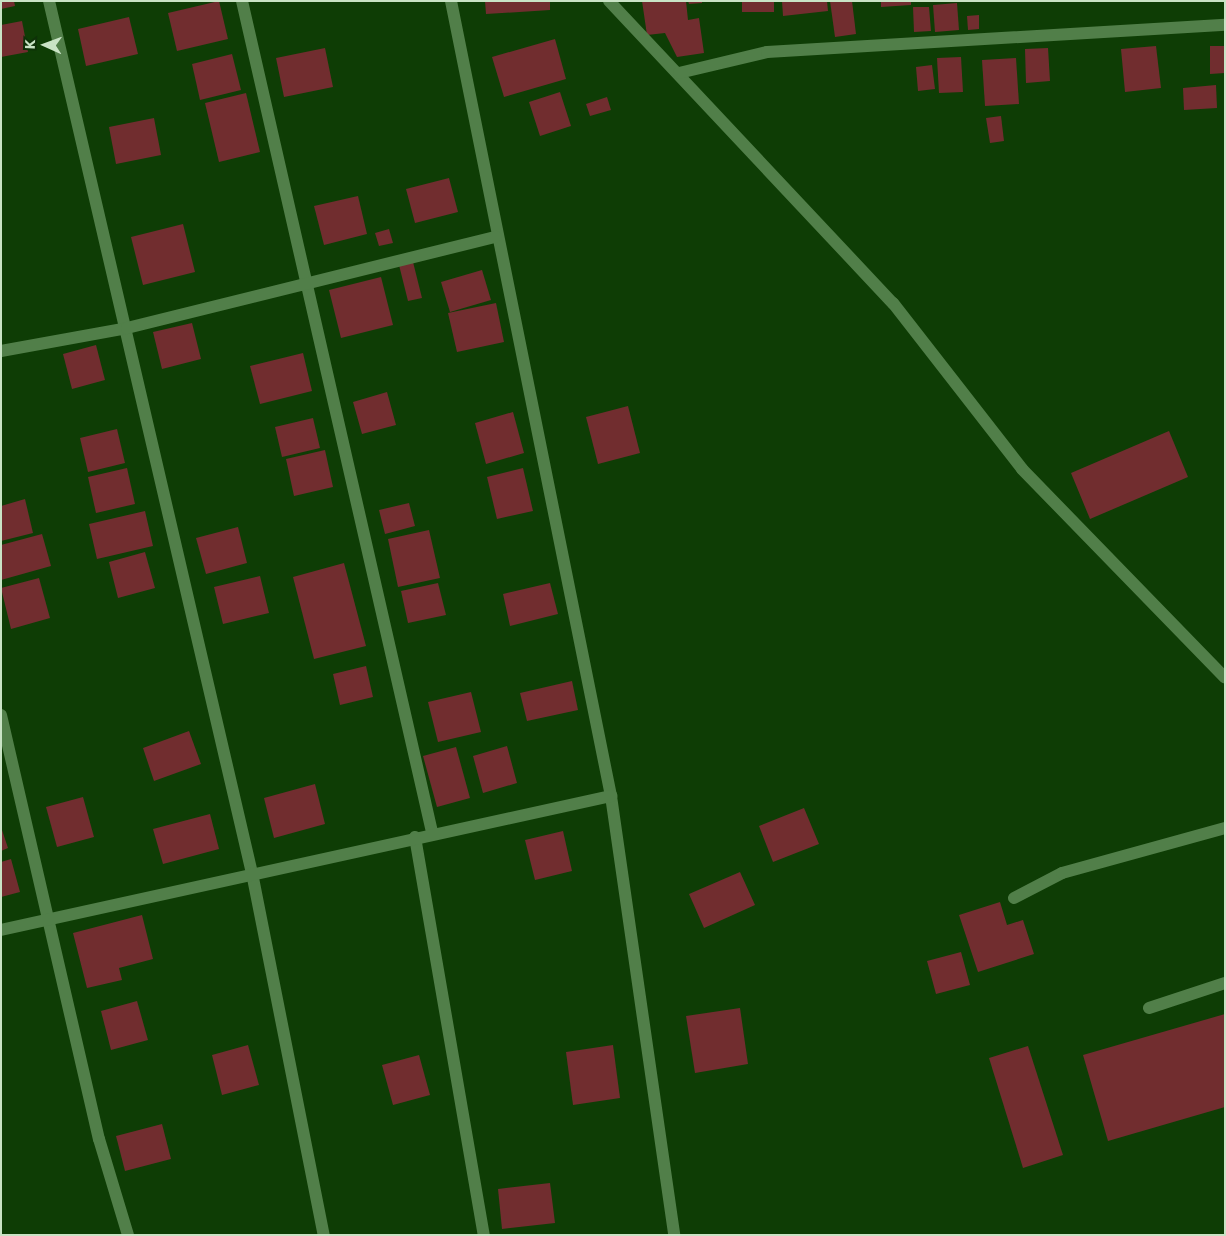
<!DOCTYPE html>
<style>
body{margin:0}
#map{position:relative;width:1226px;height:1236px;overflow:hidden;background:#0e3d05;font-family:Jost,sans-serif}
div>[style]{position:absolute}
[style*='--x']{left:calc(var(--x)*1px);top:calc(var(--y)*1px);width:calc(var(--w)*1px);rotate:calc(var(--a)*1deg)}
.building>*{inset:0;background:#712d2f}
.lane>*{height:12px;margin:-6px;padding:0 6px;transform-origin:6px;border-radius:6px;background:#517f49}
.street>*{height:12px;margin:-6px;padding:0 6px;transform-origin:6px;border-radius:6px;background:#517f49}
span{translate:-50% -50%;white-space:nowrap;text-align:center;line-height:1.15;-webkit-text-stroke:4px #0e3108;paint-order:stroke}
.frame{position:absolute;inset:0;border:2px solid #c9e3c5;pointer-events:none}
.north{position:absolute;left:20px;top:20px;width:50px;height:50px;-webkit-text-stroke:4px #0e3108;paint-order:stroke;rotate:272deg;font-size:14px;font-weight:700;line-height:20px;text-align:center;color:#c9e3c5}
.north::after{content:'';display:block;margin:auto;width:18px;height:22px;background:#c9e3c5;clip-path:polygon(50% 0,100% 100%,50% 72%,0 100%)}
</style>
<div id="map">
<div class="building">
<div style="clip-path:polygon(1px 1px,14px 1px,15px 6px,1px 9px)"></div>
<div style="clip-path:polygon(219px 1px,228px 39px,177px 51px,168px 13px)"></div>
<div style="clip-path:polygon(485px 1px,550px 1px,550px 10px,486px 14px)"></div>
<div style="clip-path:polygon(642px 1px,686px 1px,688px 20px,699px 18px,704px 53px,677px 57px,665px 33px,647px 35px)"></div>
<div style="clip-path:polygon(688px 1px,702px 1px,702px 3px,689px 4px)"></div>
<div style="clip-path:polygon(742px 1px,774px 1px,774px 12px,742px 12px)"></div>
<div style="clip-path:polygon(782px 1px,827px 1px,828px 11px,783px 16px)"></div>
<div style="clip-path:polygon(830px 1px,852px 1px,856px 34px,835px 37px)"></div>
<div style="clip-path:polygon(881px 1px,911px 1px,911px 5px,881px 7px)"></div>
<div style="clip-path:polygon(957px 3px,959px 30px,935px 32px,933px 5px)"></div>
<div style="clip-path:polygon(913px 7px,929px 7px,931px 31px,914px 32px)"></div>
<div style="clip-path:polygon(979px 15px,979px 29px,968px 30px,967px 16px)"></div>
<div style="clip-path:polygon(129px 17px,138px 54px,86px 66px,78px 29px)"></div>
<div style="clip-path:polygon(22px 21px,28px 52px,1px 57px,1px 25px)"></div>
<div style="clip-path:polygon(555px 39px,566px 79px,504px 97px,492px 57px)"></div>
<div style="clip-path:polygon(1156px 46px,1161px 88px,1125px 92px,1121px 49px)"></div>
<div style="clip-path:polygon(1210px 46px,1225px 46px,1225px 73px,1210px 74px)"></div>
<div style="clip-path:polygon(325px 48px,333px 87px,284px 97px,276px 58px)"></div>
<div style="clip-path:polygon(1048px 48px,1050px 81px,1026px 83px,1025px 49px)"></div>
<div style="clip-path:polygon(232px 54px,241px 90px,200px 100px,192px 64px)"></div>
<div style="clip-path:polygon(961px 57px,963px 92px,939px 93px,937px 58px)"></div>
<div style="clip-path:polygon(1016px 58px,1019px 104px,985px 106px,982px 60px)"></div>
<div style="clip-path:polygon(932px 65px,935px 89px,918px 91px,916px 67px)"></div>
<div style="clip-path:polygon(1216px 85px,1217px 108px,1184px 110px,1183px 88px)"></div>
<div style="clip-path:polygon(560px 92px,571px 126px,540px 136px,529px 102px)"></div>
<div style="clip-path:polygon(246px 93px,260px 152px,219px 162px,205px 103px)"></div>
<div style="clip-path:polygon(607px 97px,611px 110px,590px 116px,586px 104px)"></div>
<div style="clip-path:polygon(1001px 116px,1004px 141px,990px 143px,986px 118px)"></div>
<div style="clip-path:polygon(154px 118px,161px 155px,116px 164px,109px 127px)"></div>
<div style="clip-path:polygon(449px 178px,458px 212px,415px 223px,406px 189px)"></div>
<div style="clip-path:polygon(358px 196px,367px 234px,324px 245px,314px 206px)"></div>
<div style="clip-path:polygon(183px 224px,195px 272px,143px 285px,131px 237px)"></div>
<div style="clip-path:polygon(389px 229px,393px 243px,379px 246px,375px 233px)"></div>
<div style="clip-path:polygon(413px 262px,422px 298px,408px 301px,399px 265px)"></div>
<div style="clip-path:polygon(482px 270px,491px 300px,450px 312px,441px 282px)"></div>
<div style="clip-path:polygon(381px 277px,393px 325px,341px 338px,329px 290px)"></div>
<div style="clip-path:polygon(496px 303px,504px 342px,457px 352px,448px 313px)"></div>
<div style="clip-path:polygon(192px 323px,201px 359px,162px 369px,153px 332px)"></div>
<div style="clip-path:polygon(96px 345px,105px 380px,72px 389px,63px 354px)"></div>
<div style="clip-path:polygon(303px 353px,312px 391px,260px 404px,250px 366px)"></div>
<div style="clip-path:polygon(387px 392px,396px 425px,362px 434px,353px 402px)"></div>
<div style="clip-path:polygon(628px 406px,640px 453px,598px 464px,586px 417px)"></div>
<div style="clip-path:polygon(513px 412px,524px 453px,486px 464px,475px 423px)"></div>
<div style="clip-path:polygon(313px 418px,320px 448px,282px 457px,275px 427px)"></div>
<div style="clip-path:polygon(117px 429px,125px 463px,88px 472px,80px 438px)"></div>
<div style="clip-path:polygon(1169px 431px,1188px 477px,1090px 519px,1071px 473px)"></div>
<div style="clip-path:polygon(325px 450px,333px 487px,294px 496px,286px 459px)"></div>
<div style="clip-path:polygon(127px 468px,135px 504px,96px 513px,88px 477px)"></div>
<div style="clip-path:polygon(523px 468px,533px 511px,497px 519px,487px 477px)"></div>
<div style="clip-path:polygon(25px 499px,33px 533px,1px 541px,1px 506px)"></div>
<div style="clip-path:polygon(409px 503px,415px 526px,385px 534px,379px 510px)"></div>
<div style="clip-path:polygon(145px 511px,153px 546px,97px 559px,89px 524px)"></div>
<div style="clip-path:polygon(238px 527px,247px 563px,206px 574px,196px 538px)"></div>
<div style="clip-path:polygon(429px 530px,440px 578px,398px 587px,388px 539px)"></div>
<div style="clip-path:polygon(42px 534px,51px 566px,1px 580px,1px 545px)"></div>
<div style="clip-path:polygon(145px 552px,155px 588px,118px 598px,109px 562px)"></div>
<div style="clip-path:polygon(344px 563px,366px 646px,314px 659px,293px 577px)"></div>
<div style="clip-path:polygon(260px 576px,269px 613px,223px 624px,214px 587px)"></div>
<div style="clip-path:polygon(39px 578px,50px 618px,11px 629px,1px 588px)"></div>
<div style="clip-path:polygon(438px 583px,446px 615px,408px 623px,401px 591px)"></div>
<div style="clip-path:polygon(550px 583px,558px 614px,510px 626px,503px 594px)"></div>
<div style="clip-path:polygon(366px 666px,373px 697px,340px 705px,333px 674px)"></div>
<div style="clip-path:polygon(572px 681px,578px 710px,527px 721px,520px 693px)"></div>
<div style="clip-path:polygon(471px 692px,481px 732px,438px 742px,428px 702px)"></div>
<div style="clip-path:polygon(189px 731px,201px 764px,154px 781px,143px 748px)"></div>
<div style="clip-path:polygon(507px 746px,517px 783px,483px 793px,473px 756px)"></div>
<div style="clip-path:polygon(456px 747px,470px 798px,437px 807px,423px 756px)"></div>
<div style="clip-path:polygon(315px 784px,325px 824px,274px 838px,264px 798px)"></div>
<div style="clip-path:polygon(83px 797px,94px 837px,57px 847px,46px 807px)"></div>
<div style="clip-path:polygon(804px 808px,819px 844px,773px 862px,759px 826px)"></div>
<div style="clip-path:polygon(210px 814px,219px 849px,163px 864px,153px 829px)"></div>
<div style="clip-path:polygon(1px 827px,8px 848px,1px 851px)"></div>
<div style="clip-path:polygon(563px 831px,572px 871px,535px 880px,525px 840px)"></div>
<div style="clip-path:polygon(11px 859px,20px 892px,1px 897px,1px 862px)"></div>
<div style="clip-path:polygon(740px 872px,755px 905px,704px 928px,689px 894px)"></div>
<div style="clip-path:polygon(1000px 902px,1007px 925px,1023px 920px,1034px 954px,978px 972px,959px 915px)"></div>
<div style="clip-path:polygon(142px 915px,153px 959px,119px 968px,122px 980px,87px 988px,73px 933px)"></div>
<div style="clip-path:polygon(961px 952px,970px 985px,936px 994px,927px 961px)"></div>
<div style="clip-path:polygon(137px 1001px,148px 1040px,111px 1050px,101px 1011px)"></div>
<div style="clip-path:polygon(740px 1008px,748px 1064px,695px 1073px,686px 1016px)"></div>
<div style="clip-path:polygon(1225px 1014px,1225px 1107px,1108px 1141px,1083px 1055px)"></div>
<div style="clip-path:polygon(248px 1045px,259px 1085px,222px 1095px,212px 1055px)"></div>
<div style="clip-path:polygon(613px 1045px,620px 1098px,573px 1105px,566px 1052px)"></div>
<div style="clip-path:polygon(1028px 1046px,1063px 1155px,1023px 1168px,989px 1058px)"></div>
<div style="clip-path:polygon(419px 1055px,430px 1095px,393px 1105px,382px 1065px)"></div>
<div style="clip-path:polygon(162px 1124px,171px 1159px,125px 1171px,116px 1136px)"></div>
<div style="clip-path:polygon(550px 1183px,555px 1223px,502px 1229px,498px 1189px)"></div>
</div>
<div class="lane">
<div style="--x:1014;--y:898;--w:54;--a:-27.5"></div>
<div style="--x:1062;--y:873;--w:169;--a:-15.4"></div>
<div style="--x:1149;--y:1008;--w:80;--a:-18.2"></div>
</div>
<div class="street">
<div style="--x:49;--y:1;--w:895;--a:76.9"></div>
<div style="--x:252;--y:873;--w:369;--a:78.8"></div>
<div style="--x:242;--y:1;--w:852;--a:77.12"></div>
<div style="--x:451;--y:1;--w:811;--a:78.62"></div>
<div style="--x:611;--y:796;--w:443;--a:81.8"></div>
<div style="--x:609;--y:1;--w:415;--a:46.8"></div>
<div style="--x:893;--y:303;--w:210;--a:52.1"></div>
<div style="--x:1022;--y:469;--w:291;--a:45.8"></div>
<div style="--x:679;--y:73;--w:90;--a:-13.4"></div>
<div style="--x:767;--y:52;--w:459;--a:-3.4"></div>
<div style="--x:1;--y:351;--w:128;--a:-10.3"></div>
<div style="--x:127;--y:328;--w:380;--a:-13.9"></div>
<div style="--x:1;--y:715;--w:435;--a:77"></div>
<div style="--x:99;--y:1139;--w:100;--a:73.2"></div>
<div style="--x:415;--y:837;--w:404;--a:80.2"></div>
<div style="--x:1;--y:930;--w:625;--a:-12.39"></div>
</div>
<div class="frame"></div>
<div class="north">K</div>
</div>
